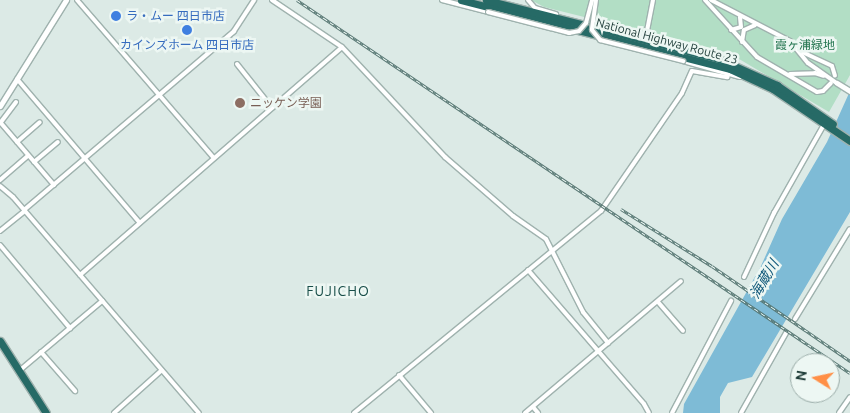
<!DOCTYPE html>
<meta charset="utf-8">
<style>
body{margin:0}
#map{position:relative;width:850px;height:413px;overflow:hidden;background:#dceae6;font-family:Ubuntu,"Noto Sans JP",sans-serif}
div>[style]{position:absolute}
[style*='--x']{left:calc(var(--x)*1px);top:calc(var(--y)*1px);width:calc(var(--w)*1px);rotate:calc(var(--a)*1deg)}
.green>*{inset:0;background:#b2dec5}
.water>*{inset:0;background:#7ebbd6}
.roads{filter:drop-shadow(1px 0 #9fb2ae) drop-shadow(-1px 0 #9fb2ae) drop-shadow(0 1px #9fb2ae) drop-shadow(0 -1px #9fb2ae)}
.street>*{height:4px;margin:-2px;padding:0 2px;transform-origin:2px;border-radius:2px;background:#fff}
.secondary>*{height:5px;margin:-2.5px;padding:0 2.5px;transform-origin:2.5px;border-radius:2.5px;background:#fff}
.highway>*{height:7px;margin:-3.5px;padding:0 3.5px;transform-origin:3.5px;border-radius:3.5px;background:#266a66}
.rail>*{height:3px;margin-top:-1.5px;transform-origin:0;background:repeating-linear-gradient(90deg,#edf7f3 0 4px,#577773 0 8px);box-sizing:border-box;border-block:1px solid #577773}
.bridges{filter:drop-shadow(1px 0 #9fb2ae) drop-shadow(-1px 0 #9fb2ae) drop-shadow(0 1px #9fb2ae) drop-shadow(0 -1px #9fb2ae)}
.street-bridge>*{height:4px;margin:-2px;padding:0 2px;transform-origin:2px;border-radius:2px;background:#fff}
.dots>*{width:14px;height:14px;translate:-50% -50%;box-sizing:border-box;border:2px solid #edf7f3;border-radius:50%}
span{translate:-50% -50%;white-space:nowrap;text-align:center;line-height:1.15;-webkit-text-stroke:5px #edf7f3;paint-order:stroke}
.shop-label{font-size:12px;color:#366cbe}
.left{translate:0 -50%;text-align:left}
.street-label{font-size:12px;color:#1d3b37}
.park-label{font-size:12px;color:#247550}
.education-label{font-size:12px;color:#785e54}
.water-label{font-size:14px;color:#125a7b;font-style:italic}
.neighbourhood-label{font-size:14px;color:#184e49;letter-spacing:1px}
.north{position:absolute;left:790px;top:353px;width:50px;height:50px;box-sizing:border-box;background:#edf7f3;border:1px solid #9aaca8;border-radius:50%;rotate:280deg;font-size:14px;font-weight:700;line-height:20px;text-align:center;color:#1d3b37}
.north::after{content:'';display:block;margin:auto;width:18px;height:22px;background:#ff8f46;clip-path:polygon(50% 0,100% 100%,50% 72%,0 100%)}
</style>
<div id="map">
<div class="green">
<div style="clip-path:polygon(531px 0,850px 0,850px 75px,829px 112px,729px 53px,544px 7px)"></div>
</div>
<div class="water">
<div style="clip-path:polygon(850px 91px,850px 212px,752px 377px,728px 383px,720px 397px,720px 413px,683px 413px,684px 404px,761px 266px,782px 219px,827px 142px)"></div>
</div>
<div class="roads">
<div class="street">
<div style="--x:77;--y:0;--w:209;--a:49.1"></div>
<div style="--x:272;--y:0;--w:84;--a:33.9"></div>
<div style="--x:342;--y:47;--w:151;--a:46.9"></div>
<div style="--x:445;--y:157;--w:90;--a:40.9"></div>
<div style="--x:513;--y:216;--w:40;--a:34.9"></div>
<div style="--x:546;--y:239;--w:82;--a:63.1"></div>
<div style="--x:583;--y:312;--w:40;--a:51"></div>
<div style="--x:442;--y:0;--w:48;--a:14.6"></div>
<div style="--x:528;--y:0;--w:11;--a:49"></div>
<div style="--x:535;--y:8;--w:22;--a:16"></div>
<div style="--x:653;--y:0;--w:32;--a:101"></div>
<div style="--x:647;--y:31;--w:8;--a:45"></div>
<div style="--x:653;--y:37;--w:22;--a:18"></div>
<div style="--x:705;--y:0;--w:77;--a:47.6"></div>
<div style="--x:757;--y:57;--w:69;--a:30.3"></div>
<div style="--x:817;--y:92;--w:6;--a:-9"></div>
<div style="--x:823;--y:91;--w:11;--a:-45"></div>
<div style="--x:711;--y:0;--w:89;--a:27.4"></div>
<div style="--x:790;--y:41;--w:28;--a:51"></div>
<div style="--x:808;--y:63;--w:35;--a:35"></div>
<div style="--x:731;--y:30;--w:10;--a:-17"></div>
<div style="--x:741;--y:27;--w:10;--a:-96"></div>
<div style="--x:742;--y:42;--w:12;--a:-81"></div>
<div style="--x:744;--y:30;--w:12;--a:-24"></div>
<div style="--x:800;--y:51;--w:35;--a:25"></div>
<div style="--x:832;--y:66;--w:10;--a:73"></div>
<div style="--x:683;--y:61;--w:59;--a:15.7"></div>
<div style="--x:237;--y:64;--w:56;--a:51.5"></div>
<div style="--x:790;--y:74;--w:25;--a:-2"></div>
<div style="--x:815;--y:73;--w:9;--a:18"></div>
<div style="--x:17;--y:79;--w:189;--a:49.5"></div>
<div style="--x:0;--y:122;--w:83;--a:49.4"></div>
<div style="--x:1;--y:122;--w:25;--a:-53"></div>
<div style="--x:17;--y:142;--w:30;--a:-41"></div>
<div style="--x:34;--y:162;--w:31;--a:-40"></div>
<div style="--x:0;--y:180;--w:37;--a:-41"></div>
<div style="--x:0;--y:186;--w:17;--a:40"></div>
<div style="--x:13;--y:197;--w:285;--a:49.3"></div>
<div style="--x:24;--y:210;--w:276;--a:-40.4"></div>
<div style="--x:234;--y:31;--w:37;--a:-57"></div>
<div style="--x:0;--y:231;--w:32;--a:-39"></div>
<div style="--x:0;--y:245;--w:109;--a:49.9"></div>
<div style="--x:528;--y:270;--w:177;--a:49.1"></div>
<div style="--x:644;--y:404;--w:10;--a:61"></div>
<div style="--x:80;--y:275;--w:347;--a:-41"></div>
<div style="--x:744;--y:277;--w:71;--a:-64.9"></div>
<div style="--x:774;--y:213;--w:103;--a:-60.5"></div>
<div style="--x:658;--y:302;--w:38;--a:49"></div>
<div style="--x:795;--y:319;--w:105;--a:-58.6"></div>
<div style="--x:41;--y:352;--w:52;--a:48.9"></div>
<div style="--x:19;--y:371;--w:109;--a:-40.1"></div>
<div style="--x:399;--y:375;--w:50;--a:49.9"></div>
<div style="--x:533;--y:407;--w:8;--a:50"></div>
<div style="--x:114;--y:413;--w:64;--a:-41.9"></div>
<div style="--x:354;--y:413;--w:319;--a:-39.3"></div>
<div style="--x:601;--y:211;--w:143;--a:-55.5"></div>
<div style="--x:682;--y:93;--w:24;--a:-66"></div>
<div style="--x:692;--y:71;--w:36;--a:10"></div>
<div style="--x:727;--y:77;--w:4;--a:-63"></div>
<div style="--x:525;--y:413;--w:204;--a:-40.2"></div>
<div style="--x:672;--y:413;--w:127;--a:-62.2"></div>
<div style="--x:741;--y:413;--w:92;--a:-60.6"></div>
<div style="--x:839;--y:413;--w:19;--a:-55"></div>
</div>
<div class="secondary">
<div style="--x:837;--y:83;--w:15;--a:32"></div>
<div style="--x:0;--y:106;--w:125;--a:-58.1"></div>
</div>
<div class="highway">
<div style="--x:461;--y:0;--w:278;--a:14.4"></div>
<div style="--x:730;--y:69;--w:47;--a:24.9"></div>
<div style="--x:773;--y:89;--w:93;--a:34"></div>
<div style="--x:486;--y:0;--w:240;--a:14.2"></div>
<div style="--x:719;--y:59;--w:64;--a:24.1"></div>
<div style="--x:777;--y:85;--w:68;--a:34.9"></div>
<div style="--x:0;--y:341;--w:85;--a:57.4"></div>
</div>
</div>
<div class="rail">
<div style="--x:297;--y:0;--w:667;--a:34"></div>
<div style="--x:621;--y:209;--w:107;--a:32.1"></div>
<div style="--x:712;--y:266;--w:168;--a:34.5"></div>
</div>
<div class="bridges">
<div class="street-bridge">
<div style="--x:596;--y:0;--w:30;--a:98"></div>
<div style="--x:592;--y:30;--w:13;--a:51"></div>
<div style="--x:600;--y:40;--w:86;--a:14.2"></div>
<div style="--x:488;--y:12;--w:84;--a:14.5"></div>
<div style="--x:569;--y:33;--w:10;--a:-11"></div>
<div style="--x:579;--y:31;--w:11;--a:-49"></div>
<div style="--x:586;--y:23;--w:24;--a:-75"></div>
</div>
</div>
<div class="dots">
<div style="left:116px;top:16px;background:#3f7fe0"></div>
<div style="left:187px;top:30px;background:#3f7fe0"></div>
<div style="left:240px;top:103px;background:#8d6e63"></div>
</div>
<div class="shop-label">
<span class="left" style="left:126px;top:16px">ラ・ムー 四日市店</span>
<span style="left:187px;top:45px">カインズホーム 四日市店</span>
</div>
<div class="street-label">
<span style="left:667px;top:41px;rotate:15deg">National Highway Route 23</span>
</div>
<div class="park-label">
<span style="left:805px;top:45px">霞ヶ浦緑地</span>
</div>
<div class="education-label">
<span class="left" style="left:250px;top:103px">ニッケン学園</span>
</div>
<div class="water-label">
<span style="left:764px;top:279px;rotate:-59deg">海蔵川</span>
</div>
<div class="neighbourhood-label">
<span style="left:338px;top:291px">FUJICHO</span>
</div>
<div class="north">N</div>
</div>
